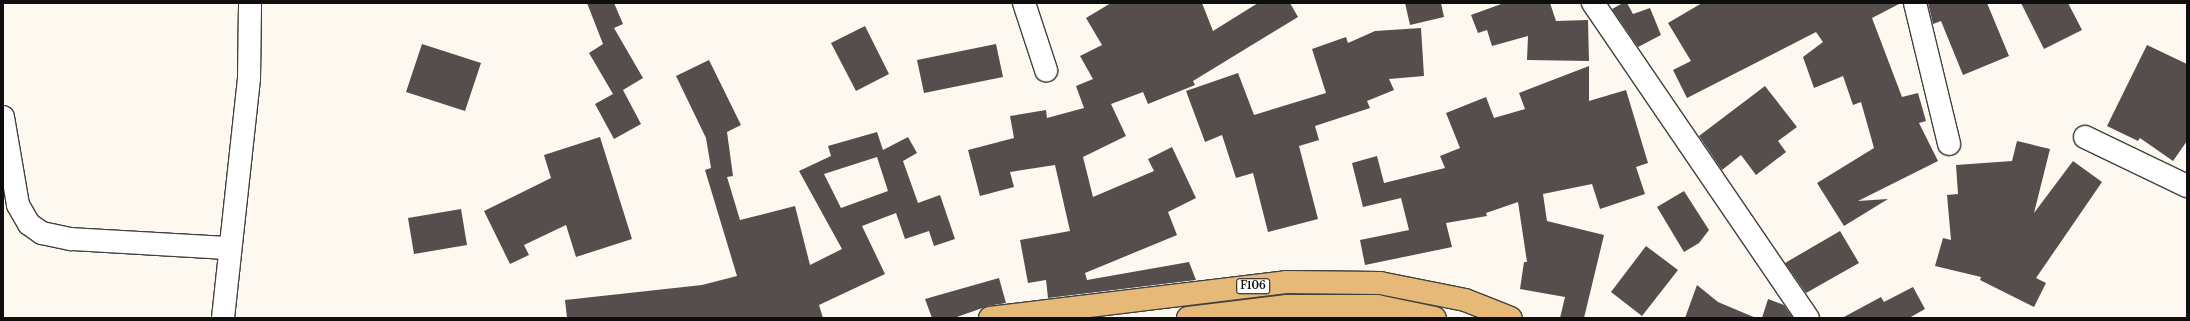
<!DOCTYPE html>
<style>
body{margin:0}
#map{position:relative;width:2190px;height:321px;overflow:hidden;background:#fdf9f1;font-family:"Libre Baskerville",serif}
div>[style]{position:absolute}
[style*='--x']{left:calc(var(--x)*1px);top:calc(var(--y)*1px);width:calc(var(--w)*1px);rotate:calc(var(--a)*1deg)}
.building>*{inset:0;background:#554e4c}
.roads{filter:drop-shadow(1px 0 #414141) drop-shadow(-1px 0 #414141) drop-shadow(0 1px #414141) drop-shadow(0 -1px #414141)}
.minor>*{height:22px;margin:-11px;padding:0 11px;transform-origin:11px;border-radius:11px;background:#fff}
.major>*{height:22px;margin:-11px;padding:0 11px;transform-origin:11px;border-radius:11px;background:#e7b978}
span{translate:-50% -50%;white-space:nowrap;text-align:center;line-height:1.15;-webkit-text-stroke:4px #fff;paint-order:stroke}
.shield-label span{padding:1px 3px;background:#fff;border:1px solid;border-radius:3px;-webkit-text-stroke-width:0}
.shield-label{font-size:10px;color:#0e0e0e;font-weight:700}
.frame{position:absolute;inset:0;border:4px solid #0e0e0e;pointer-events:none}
</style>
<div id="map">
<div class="building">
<div style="clip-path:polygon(587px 3px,614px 3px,623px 24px,614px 28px,643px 78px,623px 90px,641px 124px,614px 139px,595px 104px,613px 94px,589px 53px,603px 44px)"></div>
<div style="clip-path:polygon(1111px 3px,1202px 3px,1213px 31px,1258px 3px,1290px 3px,1298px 17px,1193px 81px,1195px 85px,1148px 104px,1143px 92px,1111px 104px,1126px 136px,1083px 157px,1093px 197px,1154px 171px,1148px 159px,1172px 147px,1196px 198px,1168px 212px,1177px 235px,1085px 273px,1087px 280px,1189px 262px,1196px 280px,1048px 298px,1046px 280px,1028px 283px,1020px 240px,1070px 231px,1055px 165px,1010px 172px,1014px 187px,980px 196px,968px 150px,1014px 138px,1010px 116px,1046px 110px,1047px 118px,1084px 108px,1076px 86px,1093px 79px,1080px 56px,1102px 45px,1086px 18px)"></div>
<div style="clip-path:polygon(1405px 3px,1441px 3px,1444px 17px,1410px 25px)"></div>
<div style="clip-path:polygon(1504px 3px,1550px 3px,1556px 21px,1588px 20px,1589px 61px,1527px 60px,1528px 36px,1492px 46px,1487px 30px,1478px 33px,1471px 15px)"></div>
<div style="clip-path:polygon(1623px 3px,1627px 3px,1633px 14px,1650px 8px,1661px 35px,1638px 47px,1612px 9px)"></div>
<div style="clip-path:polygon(1702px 3px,1901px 3px,1872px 18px,1902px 97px,1918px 93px,1926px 121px,1919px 123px,1938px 161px,1858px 201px,1888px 199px,1844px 226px,1817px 183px,1874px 148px,1861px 102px,1853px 105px,1843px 76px,1814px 88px,1803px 57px,1823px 42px,1816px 32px,1687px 98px,1673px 70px,1691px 61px,1668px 23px)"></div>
<div style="clip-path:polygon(1928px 3px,1987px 3px,2009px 56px,1963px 75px,1941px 21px,1933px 24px)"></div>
<div style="clip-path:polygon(2021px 3px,2068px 3px,2082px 30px,2044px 49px)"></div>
<div style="clip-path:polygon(865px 26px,889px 74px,856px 91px,831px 43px)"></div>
<div style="clip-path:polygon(1421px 28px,1424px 76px,1389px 79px,1394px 90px,1367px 101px,1370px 108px,1315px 126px,1319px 140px,1299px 146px,1318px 219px,1268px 232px,1253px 173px,1236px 178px,1222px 135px,1205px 142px,1186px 91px,1238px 73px,1254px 115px,1326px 93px,1312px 49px,1346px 37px,1348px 43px,1375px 31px)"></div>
<div style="clip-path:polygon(422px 44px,481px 63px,465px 111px,406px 92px)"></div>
<div style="clip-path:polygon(996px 44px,1003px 77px,924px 93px,917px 60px)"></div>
<div style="clip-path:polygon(2147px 45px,2187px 64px,2187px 141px,2173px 161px,2140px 138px,2138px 141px,2107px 126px)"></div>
<div style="clip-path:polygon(evenodd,709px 60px,741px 125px,727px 132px,733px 176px,727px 177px,740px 220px,795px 206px,810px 265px,842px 249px,799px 171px,831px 156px,828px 146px,877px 132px,883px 150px,908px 137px,917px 153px,903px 161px,918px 203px,940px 195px,955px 239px,934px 246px,929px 231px,905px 239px,896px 213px,862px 226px,885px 274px,819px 305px,823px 318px,567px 318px,565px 300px,702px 285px,737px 276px,705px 170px,711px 168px,706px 138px,676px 76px,709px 60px,877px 157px,888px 191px,841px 208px,824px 174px,877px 157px)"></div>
<div style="clip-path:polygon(1589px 66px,1589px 101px,1626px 90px,1648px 163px,1636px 167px,1645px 194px,1600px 209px,1592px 184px,1543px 194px,1547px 221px,1604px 235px,1584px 318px,1560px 318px,1565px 297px,1520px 289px,1524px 262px,1527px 262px,1518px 202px,1486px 213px,1487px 216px,1446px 223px,1452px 247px,1365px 265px,1360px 240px,1409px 230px,1401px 198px,1363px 207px,1352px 163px,1377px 156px,1384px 183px,1445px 168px,1440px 156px,1460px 148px,1446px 113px,1486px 97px,1494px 118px,1525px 109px,1519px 93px)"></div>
<div style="clip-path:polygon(1765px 86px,1797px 127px,1778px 141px,1786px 152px,1756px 175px,1741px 155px,1722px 170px,1699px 136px)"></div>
<div style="clip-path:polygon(600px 137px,632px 239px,576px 257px,566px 225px,524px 245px,529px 255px,510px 264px,484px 211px,551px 178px,544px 155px)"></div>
<div style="clip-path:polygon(2017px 141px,2050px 149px,2034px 213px,2073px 161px,2102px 182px,2036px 278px,2046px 283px,2034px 307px,1980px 280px,1981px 277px,1935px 266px,1943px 238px,1951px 240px,1947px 195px,1958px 194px,1956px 165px,2012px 161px)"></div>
<div style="clip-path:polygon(1684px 191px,1709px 230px,1699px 243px,1684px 252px,1657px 207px)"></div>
<div style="clip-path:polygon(461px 209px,467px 245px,414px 254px,408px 218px)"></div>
<div style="clip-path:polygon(1840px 231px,1859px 263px,1806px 293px,1785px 263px)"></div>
<div style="clip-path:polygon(1646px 246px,1678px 270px,1642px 316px,1611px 292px)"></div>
<div style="clip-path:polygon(999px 278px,1006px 303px,988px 306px,954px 318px,932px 318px,925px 299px)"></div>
<div style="clip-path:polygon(1697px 285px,1718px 302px,1756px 318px,1685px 318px)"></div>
<div style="clip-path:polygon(1913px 287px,1925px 309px,1909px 318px,1842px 318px,1881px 297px,1884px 302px)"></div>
<div style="clip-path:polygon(1768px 299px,1784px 305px,1793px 318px,1762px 318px)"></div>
</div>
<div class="roads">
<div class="minor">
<div style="--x:1024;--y:3;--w:71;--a:71.8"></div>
<div style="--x:1593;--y:3;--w:381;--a:55.7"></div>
<div style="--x:1915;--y:3;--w:145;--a:76.4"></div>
<div style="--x:3;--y:117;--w:89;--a:80.3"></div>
<div style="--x:18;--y:205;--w:22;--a:60"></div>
<div style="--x:29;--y:224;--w:16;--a:35"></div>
<div style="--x:42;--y:233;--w:30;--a:12"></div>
<div style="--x:71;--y:239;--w:158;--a:3.3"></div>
<div style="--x:2085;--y:137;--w:113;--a:25.7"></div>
<div style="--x:223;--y:318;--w:241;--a:-83.8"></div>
<div style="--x:249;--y:78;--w:75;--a:-89.2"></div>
</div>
<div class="major">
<div style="--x:990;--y:318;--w:298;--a:-6.9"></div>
<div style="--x:1286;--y:282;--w:94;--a:0.6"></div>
<div style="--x:1380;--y:283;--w:87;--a:11.3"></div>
<div style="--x:1465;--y:300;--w:49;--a:21.4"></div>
<div style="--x:1188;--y:318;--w:100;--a:-6.9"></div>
<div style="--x:1287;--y:306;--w:90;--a:0"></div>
<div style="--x:1377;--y:306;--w:59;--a:11.7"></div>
</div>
</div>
<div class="shield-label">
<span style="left:1253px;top:286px">F106</span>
</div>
<div class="frame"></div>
</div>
